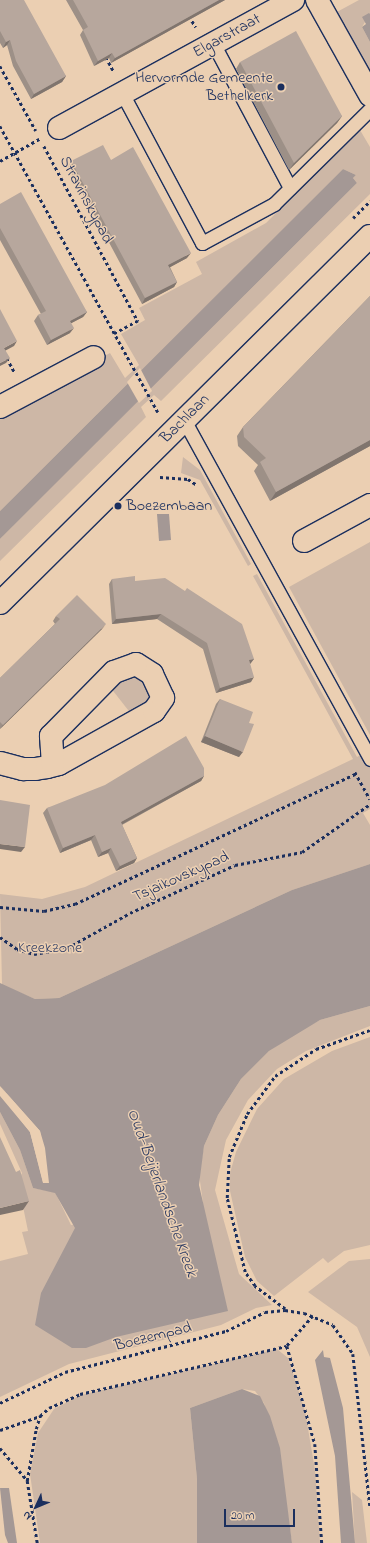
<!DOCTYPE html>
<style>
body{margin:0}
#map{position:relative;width:370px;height:1543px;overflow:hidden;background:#ebcfb2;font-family:"Indie Flower",sans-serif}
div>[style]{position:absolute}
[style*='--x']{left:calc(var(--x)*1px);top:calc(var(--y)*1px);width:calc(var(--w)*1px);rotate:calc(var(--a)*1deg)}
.green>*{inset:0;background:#cdb7a6}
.water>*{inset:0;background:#a49895}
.pier>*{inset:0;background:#ebcfb2}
.path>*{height:2.5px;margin-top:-1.25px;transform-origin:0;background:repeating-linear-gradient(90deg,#1b2f5e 0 3px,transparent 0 6px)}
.roads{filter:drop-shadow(1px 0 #1b2f5e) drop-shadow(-1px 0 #1b2f5e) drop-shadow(0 1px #1b2f5e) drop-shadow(0 -1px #1b2f5e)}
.service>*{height:13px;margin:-6.5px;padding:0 6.5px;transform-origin:6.5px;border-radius:6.5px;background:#ebcfb2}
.minor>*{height:22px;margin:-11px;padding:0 11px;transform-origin:11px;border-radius:11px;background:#ebcfb2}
.wall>*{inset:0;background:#9d9087}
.shaded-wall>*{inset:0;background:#80756e}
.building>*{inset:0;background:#b7a79d}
.dots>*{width:11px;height:11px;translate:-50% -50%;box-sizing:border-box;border:2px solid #ebcfb2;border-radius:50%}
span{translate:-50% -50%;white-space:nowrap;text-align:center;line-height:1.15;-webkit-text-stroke:3px #ebcfb2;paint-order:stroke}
.street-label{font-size:16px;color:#1b2f5e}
.poi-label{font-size:16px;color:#1b2f5e}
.right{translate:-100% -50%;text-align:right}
.left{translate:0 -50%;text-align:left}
.park-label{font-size:16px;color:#364369}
.water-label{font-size:17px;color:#303f66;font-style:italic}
.north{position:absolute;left:16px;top:1487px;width:40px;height:40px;-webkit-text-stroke:3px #ebcfb2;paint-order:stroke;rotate:226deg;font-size:11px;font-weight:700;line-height:16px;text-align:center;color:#1b2f5e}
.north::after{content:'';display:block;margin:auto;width:14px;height:18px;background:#1b2f5e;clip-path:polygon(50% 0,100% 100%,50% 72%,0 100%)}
.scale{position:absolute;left:224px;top:1509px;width:71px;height:18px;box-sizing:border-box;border:2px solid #1b2f5e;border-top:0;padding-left:5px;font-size:12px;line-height:14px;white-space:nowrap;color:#1b2f5e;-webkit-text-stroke:3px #ebcfb2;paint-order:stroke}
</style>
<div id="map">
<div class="green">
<div style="clip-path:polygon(359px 0,370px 0,370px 14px,362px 27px,370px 42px,370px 76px,335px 13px)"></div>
<div style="clip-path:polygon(360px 130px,370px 147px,370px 194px,161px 401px,154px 395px,141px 407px,146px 417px,0 561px,0 539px,357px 183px,353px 178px,356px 175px,343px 169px,0 511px,0 415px,110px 353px,125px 378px,139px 365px,121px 334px,145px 320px,139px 308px,202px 274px,196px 262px,266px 223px)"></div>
<div style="clip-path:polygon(183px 457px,200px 470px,251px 564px,248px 566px,200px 480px,181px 473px)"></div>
<div style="clip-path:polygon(370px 542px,370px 735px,289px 587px)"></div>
<div style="clip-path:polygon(257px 574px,357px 757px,370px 750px,370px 809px,363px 813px,370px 825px,370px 864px,292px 890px,59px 998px,35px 999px,2px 985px,0 894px,42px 899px,85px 887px,353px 759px,253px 576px)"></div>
<div style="clip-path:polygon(133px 671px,156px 695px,132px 715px,110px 687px)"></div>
<div style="clip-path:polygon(370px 1006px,370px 1026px,306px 1051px,277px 1069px,248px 1100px,226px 1140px,215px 1190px,239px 1274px,272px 1305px,256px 1308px,221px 1325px,69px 1364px,0 1397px,0 1261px,28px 1254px,22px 1232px,28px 1231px,18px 1182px,22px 1173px,0 1124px,0 1112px,20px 1150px,33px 1188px,55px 1192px,71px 1225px,203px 1203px,199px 1174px,204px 1146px,218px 1115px,241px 1079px,269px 1051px,297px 1032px,320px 1020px)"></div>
<div style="clip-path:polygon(370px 1037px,370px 1245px,344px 1251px,328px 1263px,323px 1258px,274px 1296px,257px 1281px,245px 1257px,230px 1191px,230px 1173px,236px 1152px,257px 1109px,284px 1079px,332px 1051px)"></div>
<div style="clip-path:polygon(370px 1259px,370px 1357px,357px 1327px,308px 1292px,349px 1261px)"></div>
<div style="clip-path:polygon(277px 1349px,288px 1358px,305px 1411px,315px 1470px,320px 1543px,292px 1543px,282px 1475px,264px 1403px,255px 1391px,242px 1389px,190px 1408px,197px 1479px,197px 1543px,40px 1543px,30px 1474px,38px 1433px,54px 1409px,81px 1395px)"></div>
<div style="clip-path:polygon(352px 1492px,362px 1500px,367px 1543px,355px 1543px)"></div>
</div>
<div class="water">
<div style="clip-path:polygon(369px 13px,370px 14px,370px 42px,362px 27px,366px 24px,362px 17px)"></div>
<div style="clip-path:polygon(343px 169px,356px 175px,353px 178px,357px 183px,0 539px,0 511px)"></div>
<div style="clip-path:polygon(157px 514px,169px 514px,171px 540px,159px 541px)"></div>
<div style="clip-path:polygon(370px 864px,370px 1006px,320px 1020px,269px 1051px,241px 1079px,218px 1115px,204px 1146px,199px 1185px,228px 1311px,116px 1337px,86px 1348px,72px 1348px,35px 1325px,41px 1293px,75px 1228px,55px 1193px,33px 1188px,20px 1150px,0 1112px,0 1096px,30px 1132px,43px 1182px,48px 1183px,40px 1131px,0 1086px,0 983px,35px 999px,59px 998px,292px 890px)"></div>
<div style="clip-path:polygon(323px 1350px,324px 1357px,330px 1358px,343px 1408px,355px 1543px,341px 1543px,335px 1456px,315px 1360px)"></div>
<div style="clip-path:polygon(242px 1389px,260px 1396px,270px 1416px,280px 1448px,292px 1543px,197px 1543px,197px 1479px,190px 1408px)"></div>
<div style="clip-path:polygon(0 1488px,9px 1488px,17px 1543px,8px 1543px,5px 1535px)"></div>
</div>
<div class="pier">
<div style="clip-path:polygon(140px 368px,152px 391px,139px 403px,127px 382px)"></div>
<div style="clip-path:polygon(0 1086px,40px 1131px,45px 1148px,49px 1183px,43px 1183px,30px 1132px,0 1094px,31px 1131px,46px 1181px,38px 1132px)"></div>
</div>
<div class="path">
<div style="--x:189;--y:16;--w:13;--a:58"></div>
<div style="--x:106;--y:57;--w:17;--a:62"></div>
<div style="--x:0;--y:66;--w:74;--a:61"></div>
<div style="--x:0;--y:126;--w:327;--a:61.1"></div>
<div style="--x:44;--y:146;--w:199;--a:61.8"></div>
<div style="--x:138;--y:321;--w:27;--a:152"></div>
<div style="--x:0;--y:161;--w:45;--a:-29.4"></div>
<div style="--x:353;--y:218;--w:24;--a:-45"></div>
<div style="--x:7;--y:358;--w:17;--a:62"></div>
<div style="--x:160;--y:477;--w:28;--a:4"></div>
<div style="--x:188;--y:479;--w:11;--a:34"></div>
<div style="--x:355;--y:772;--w:31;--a:61"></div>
<div style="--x:0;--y:907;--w:44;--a:5.2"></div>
<div style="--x:44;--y:911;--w:32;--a:-13"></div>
<div style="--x:75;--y:904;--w:309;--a:-24.9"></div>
<div style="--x:0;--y:937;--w:21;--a:35"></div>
<div style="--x:17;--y:949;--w:18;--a:16"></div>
<div style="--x:34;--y:954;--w:34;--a:-10"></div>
<div style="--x:67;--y:948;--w:72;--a:-29.1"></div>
<div style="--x:130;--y:913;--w:115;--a:-24.6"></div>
<div style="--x:235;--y:865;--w:68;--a:-11"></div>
<div style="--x:302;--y:852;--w:83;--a:-35.2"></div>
<div style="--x:285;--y:1309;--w:38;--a:-143"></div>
<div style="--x:255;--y:1286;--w:17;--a:-126"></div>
<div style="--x:245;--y:1272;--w:76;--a:-103.7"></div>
<div style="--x:227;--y:1198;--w:41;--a:-87.2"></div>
<div style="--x:229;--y:1157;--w:47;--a:-67.3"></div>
<div style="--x:247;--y:1114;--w:47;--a:-53.6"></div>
<div style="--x:275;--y:1076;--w:49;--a:-33.4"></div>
<div style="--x:316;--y:1049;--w:57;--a:-19.4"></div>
<div style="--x:313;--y:1316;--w:40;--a:131"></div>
<div style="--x:287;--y:1346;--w:102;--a:74.1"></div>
<div style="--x:315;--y:1444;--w:99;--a:86"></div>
<div style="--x:0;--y:1403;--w:72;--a:-25.5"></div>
<div style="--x:65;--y:1372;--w:166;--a:-14.3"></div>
<div style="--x:226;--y:1331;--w:43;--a:-26"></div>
<div style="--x:265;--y:1312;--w:20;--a:-6"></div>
<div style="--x:285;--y:1310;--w:19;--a:9"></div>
<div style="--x:304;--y:1313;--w:31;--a:22"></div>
<div style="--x:333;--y:1325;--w:35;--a:55"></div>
<div style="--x:353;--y:1354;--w:153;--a:83.6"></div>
<div style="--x:0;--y:1430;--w:42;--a:-19.3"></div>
<div style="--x:0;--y:1448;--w:42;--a:49.8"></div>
<div style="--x:37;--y:1543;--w:63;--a:-99.2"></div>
<div style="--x:27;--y:1481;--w:53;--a:-80.2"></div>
<div style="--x:36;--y:1429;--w:14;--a:-73"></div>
<div style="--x:40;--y:1416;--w:12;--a:-42"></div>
<div style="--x:49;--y:1408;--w:34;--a:-24"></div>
<div style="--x:80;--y:1394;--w:212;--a:-13.1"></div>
</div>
<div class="roads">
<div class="service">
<div style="--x:213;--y:43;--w:164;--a:62"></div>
<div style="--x:122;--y:93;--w:170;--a:61.9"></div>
<div style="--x:202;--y:243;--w:82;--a:-28.4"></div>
<div style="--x:274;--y:204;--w:135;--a:-44.7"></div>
<div style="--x:184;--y:420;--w:387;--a:61.2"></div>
</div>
<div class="minor">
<div style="--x:317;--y:0;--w:109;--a:60.8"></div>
<div style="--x:59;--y:128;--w:267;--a:-28.7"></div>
<div style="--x:0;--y:407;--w:106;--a:-28"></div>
<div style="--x:304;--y:541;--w:75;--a:-28.6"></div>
<div style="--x:0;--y:603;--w:521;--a:-44.77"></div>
<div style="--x:0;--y:763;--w:24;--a:15"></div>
<div style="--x:23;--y:769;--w:12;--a:0"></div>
<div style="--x:35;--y:769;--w:12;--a:-9"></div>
<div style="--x:47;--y:767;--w:12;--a:-14"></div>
<div style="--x:59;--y:764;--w:109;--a:-29.2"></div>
<div style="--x:154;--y:711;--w:16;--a:-55"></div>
<div style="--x:163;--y:698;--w:26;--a:-115"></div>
<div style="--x:152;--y:674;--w:19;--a:-148"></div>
<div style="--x:136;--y:664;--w:23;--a:160"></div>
<div style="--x:114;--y:672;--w:90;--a:134.5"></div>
<div style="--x:51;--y:736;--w:29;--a:86"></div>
</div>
</div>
<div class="wall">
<div style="clip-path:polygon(0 0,66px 76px,62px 82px,31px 99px,13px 66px,7px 45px,3px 48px,0 43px)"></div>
<div style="clip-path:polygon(66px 0,225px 0,111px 63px,109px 58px,94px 66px,80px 35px,83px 30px)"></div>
<div style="clip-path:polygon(240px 62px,342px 116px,337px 123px,289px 170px,236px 69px)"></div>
<div style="clip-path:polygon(111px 160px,187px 258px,170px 267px,177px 282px,174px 287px,142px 304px,68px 166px,71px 161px)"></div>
<div style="clip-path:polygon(0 204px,87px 312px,83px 317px,71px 323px,70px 333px,47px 345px,34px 321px,38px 315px,41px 314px,0 240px)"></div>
<div style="clip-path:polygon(370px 296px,370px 446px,270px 501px,254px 471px,258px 465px,238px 446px,237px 436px,243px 427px)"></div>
<div style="clip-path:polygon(112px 579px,135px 581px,254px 659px,250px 664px,251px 682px,216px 693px,203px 649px,157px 619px,112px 624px,109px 584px)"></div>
<div style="clip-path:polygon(56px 616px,102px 629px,0 729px,0 678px,55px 624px,53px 621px)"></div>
<div style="clip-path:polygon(220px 699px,249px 723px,239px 757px,201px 742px,216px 704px)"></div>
<div style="clip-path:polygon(204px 776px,201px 781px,122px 825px,137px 858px,134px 863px,116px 871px,108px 853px,98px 857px,91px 840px,60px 853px,43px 813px,47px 808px)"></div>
</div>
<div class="shaded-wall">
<div style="clip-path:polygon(219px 0,225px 0,111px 63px,115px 58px)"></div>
<div style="clip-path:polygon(10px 40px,7px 45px,3px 48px,6px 42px)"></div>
<div style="clip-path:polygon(112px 53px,109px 58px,94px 66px,98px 61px)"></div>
<div style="clip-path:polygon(66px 76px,62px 82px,31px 99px,34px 94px)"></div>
<div style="clip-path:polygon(342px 116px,337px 123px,289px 170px,294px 163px)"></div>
<div style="clip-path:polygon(191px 253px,187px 258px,165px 270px,168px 265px)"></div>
<div style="clip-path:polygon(177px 282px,174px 287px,142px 304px,145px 298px)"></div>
<div style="clip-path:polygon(87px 312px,83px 317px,66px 326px,70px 321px)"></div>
<div style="clip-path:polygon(74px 328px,70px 333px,47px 345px,51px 340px)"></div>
<div style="clip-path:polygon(17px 341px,14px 346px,1px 353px,4px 348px)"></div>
<div style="clip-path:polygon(10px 358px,6px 363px,0 366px,0 363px)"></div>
<div style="clip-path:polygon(370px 440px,370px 446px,270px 501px,276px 492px)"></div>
<div style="clip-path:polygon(161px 614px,157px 619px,112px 624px,116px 619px)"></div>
<div style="clip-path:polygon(106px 624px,102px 629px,0 729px,3px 725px)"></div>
<div style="clip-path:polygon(254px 659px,250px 664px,249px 660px)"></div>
<div style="clip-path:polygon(254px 677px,251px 682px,216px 693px,220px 688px)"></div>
<div style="clip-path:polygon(205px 736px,243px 752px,239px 757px,201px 742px)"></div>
<div style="clip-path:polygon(204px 776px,201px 781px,117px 827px,121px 822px)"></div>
<div style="clip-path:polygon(95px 835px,91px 840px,60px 853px,63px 848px)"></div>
<div style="clip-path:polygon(0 844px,25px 847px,21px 852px,0 849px)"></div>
<div style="clip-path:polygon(111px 848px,108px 853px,98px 857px,102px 852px)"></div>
<div style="clip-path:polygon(137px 858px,134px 863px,116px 871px,120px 866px)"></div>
<div style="clip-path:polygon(29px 1201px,23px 1210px,0 1215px,0 1208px)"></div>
</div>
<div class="building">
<div style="clip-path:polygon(0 0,24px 0,66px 76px,34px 94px,16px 61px,10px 40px,6px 42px,0 31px)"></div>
<div style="clip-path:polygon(73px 0,219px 0,115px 58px,112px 53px,98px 61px,83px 30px,88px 27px)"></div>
<div style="clip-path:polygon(296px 31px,342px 116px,294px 163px,240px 62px)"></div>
<div style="clip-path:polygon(103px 145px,111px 160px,133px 147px,191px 253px,168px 265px,177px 282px,145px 298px,71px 161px)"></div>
<div style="clip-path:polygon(21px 192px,87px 312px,70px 321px,74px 328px,51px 340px,38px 315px,46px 311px,0 228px,0 204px)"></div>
<div style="clip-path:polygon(370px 296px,370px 440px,276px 492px,260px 462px,266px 458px,244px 437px,243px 427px)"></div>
<div style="clip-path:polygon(0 309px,17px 341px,4px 348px,10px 358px,0 363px)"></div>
<div style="clip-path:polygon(135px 576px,135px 581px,165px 578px,185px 591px,187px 588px,242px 624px,254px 659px,249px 660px,254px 677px,220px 688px,207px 643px,161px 614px,116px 619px,112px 579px)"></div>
<div style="clip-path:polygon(77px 595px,106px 624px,3px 725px,0 722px,0 678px,60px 619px,56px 616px)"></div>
<div style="clip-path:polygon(220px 699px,253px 712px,249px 723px,254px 724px,243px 752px,205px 736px)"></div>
<div style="clip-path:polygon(186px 736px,204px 768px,204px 776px,121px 822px,137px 858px,120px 866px,111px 848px,102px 852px,95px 835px,63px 848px,47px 808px,105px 785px)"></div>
<div style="clip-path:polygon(0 800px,30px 805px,25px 847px,0 844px)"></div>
<div style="clip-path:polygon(0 1137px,16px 1172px,20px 1170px,29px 1201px,0 1208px)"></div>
</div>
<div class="dots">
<div style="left:281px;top:87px;background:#1b2f5e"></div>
<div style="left:118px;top:506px;background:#1b2f5e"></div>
</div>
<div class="street-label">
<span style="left:227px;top:36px;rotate:-29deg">Elgarstraat</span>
<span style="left:86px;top:200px;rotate:62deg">Stravinskypad</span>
<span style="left:185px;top:419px;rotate:-45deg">Bachlaan</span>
<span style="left:181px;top:877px;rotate:-24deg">Tsjaikovskypad</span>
<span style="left:153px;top:1337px;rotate:-14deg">Boezempad</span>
</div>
<div class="poi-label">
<span class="right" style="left:273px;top:87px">Hervormde Gemeente<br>Bethelkerk</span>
<span class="left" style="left:126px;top:506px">Boezembaan</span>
</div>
<div class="park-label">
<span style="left:50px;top:948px">Kreekzone</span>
</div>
<div class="water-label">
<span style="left:162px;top:1193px;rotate:70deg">Oud-Beijerlandsche Kreek</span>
</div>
<div class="north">N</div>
<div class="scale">20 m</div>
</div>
